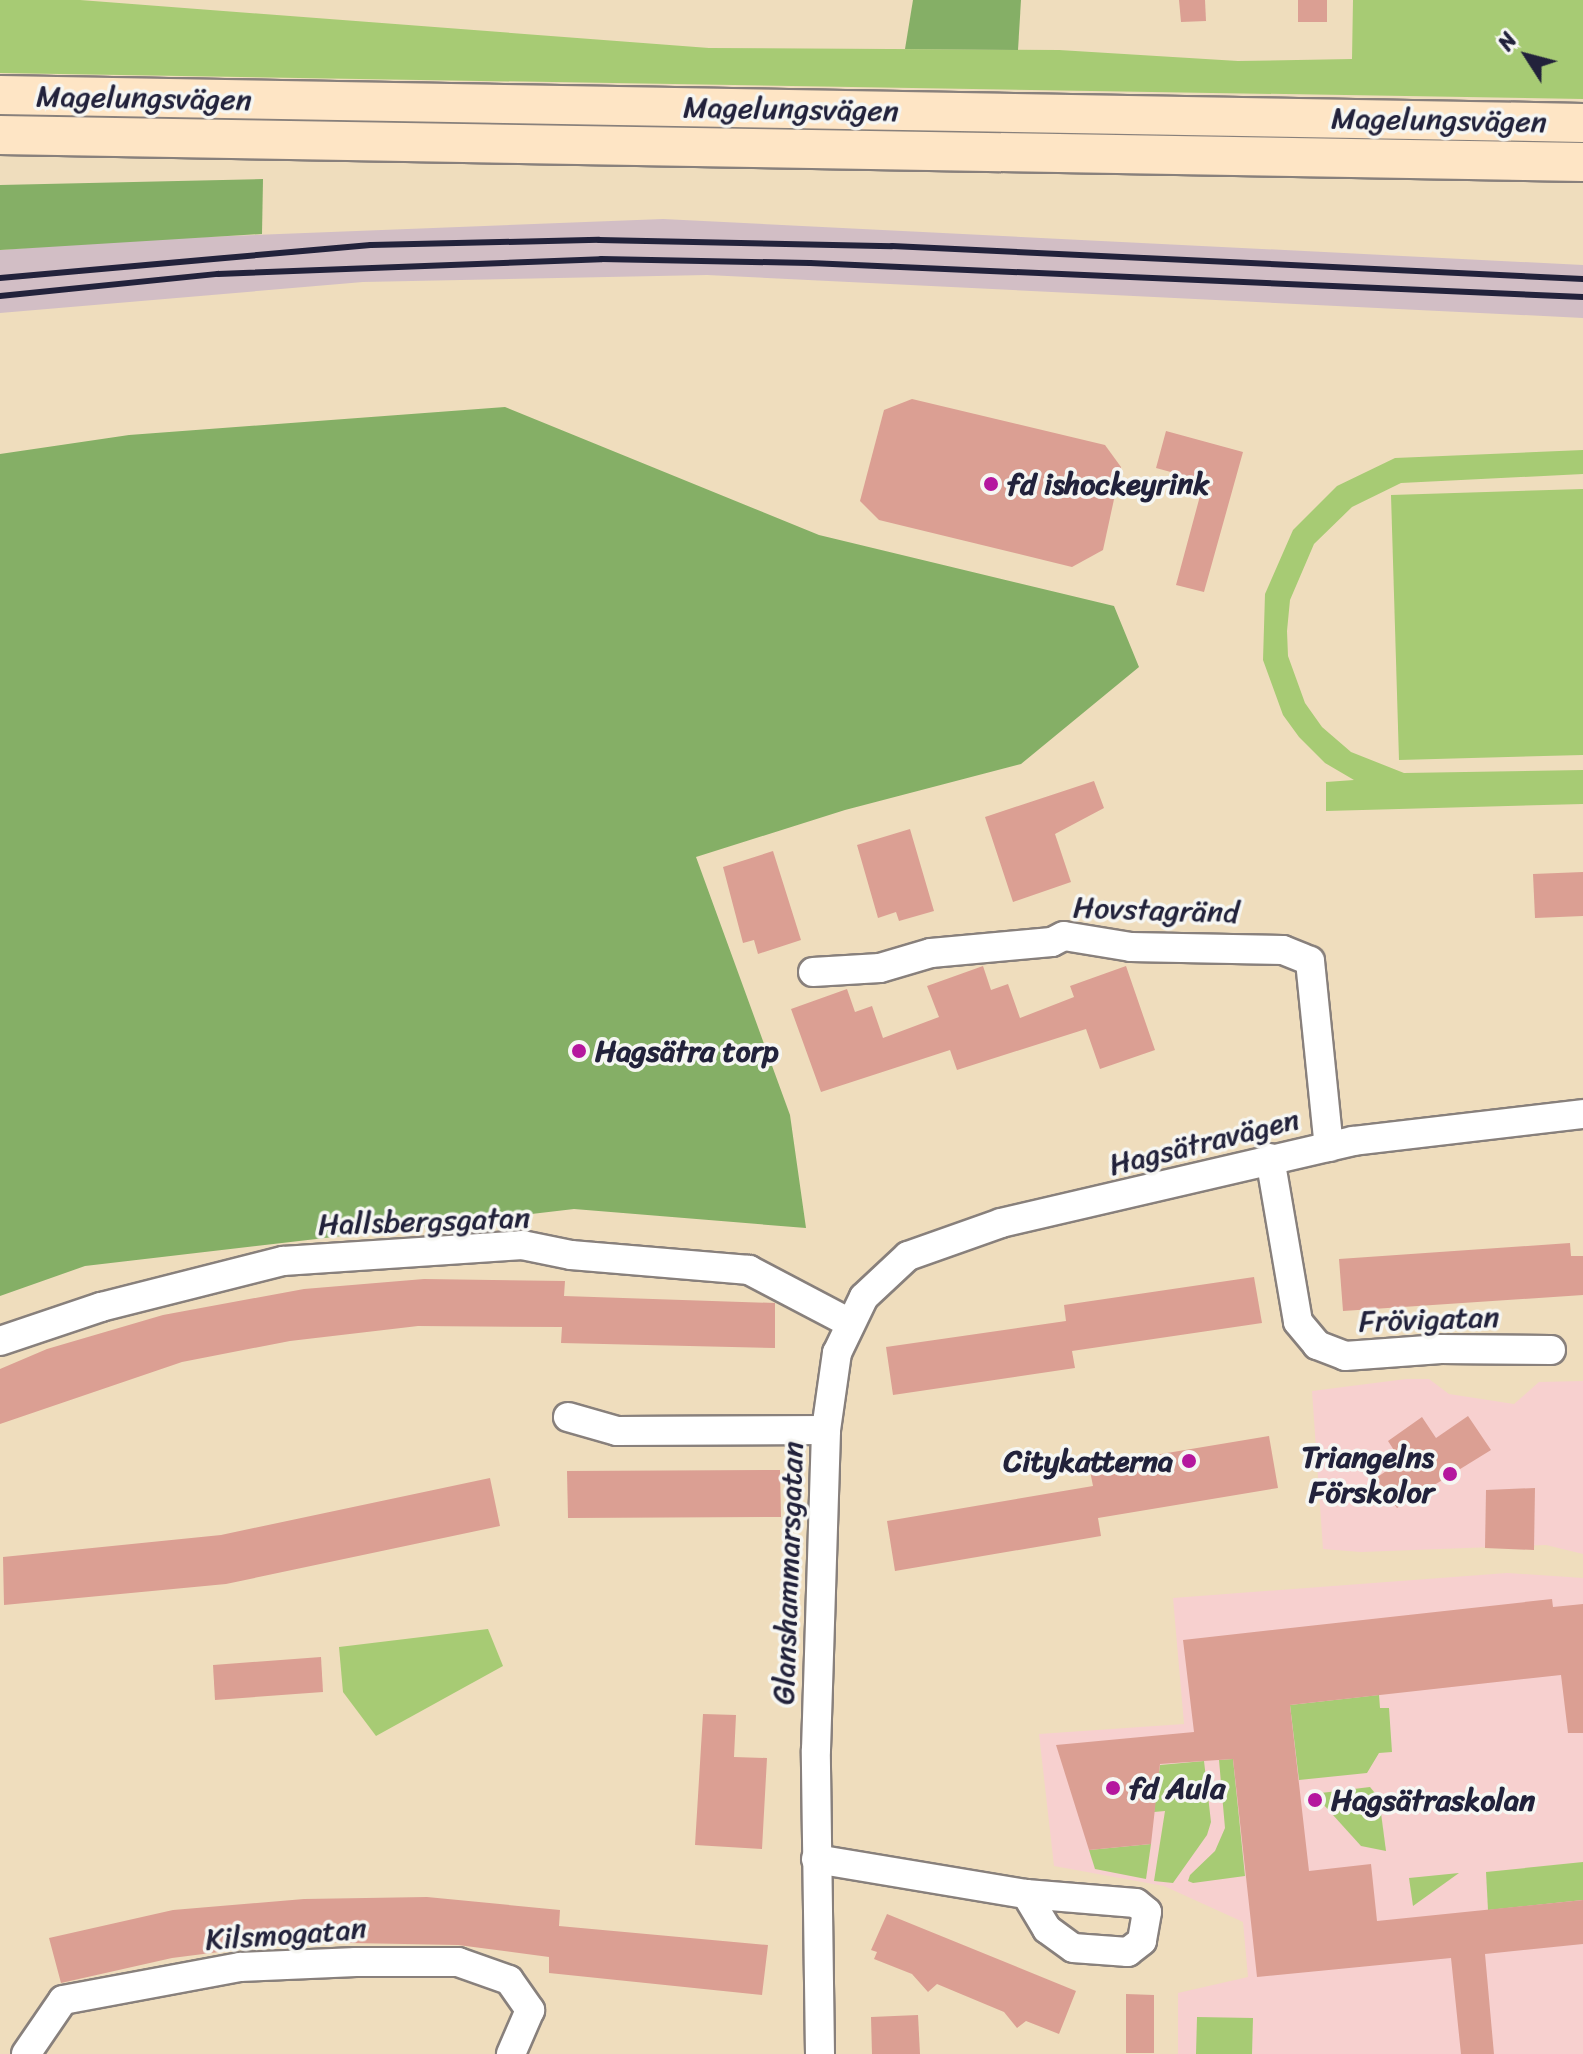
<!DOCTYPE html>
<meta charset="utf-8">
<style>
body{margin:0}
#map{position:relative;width:1583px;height:2054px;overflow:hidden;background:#efddbd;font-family:Sriracha,sans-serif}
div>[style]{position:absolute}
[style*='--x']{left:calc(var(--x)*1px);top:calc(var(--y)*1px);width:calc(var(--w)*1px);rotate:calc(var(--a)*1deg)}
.built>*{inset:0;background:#f7d0cf}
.industrial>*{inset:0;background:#d2bec5}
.green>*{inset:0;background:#a7cb74}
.forest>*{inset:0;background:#85af66}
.building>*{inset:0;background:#db9f93}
.roads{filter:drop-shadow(2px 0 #88807c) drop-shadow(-2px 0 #88807c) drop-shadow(0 2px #88807c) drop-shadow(0 -2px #88807c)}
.street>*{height:28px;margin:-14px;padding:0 14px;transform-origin:14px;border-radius:14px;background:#fff}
.secondary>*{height:38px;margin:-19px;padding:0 19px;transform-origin:19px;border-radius:19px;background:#fee5c5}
.rail>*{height:6px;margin:-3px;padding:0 3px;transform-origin:3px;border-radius:3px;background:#22223b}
.dots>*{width:22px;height:22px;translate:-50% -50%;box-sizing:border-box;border:4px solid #f6f6f2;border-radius:50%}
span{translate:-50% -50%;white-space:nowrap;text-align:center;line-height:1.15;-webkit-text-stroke:7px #f6f6f2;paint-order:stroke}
.street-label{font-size:30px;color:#22223b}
.poi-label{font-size:30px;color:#22223b;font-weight:700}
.left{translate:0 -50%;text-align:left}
.right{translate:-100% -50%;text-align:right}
.north{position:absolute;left:1487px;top:16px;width:80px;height:80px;-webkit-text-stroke:6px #f6f6f2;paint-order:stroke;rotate:306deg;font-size:22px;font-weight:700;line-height:32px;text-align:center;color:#22223b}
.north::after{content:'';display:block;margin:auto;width:28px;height:36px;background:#22223b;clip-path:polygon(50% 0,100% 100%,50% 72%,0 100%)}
</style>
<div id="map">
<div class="built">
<div style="clip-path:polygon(1406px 1379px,1429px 1379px,1449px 1394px,1514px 1404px,1539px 1382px,1583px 1381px,1583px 1554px,1546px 1545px,1361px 1552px,1323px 1549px,1312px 1391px)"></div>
<div style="clip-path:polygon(1507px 1573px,1583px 1578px,1583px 2054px,1178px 2054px,1178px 1993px,1248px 1977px,1243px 1922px,1164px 1886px,1054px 1866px,1039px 1734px,1184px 1724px,1173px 1598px)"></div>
</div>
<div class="industrial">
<div style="clip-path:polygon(663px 219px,1583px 265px,1583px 318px,707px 275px,363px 282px,0 313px,0 250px,127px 240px)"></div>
</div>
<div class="green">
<div style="clip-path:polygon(0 0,80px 0,709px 48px,1059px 50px,1238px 61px,1352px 59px,1353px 0,1583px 0,1583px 99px,0 73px)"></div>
<div style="clip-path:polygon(1583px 450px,1583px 474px,1401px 483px,1352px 507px,1314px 544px,1290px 600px,1287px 631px,1288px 656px,1305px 703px,1322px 727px,1351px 752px,1404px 773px,1583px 770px,1583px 804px,1326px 811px,1326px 782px,1354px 780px,1325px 763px,1299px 737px,1283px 715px,1263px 660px,1265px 594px,1293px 530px,1337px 486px,1395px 458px)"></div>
<div style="clip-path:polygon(1583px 489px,1583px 755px,1399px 760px,1391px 495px)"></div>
<div style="clip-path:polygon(488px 1629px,503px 1666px,376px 1736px,343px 1692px,339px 1647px)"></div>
<div style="clip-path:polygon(1379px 1695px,1380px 1708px,1389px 1708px,1392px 1752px,1379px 1753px,1367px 1773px,1299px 1780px,1290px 1705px)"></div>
<div style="clip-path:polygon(1233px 1759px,1245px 1876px,1193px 1883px,1188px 1881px,1190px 1875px,1215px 1851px,1225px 1828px,1219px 1760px)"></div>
<div style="clip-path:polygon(1204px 1761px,1211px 1822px,1207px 1835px,1173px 1883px,1154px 1881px,1165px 1811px,1154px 1812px,1160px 1765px)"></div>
<div style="clip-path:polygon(1370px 1787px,1379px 1798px,1386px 1851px,1361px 1846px,1323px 1804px,1321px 1793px)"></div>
<div style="clip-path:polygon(1151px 1844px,1146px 1879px,1095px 1869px,1089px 1850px)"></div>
<div style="clip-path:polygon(1583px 1862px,1583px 1900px,1488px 1910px,1486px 1872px)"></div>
<div style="clip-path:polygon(1459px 1873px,1413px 1906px,1409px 1878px)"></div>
<div style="clip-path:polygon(1197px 2017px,1253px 2018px,1252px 2054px,1196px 2054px)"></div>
</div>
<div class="forest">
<div style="clip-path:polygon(913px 0,1021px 0,1018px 50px,905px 49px)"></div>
<div style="clip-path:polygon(263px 179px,262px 234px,0 250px,0 185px)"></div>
<div style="clip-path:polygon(505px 407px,819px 535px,1114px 606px,1139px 667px,1021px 764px,845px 810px,696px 857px,790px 1115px,806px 1228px,574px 1209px,85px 1266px,0 1296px,0 454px,129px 435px)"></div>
</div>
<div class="building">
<div style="clip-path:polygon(1179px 0,1205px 0,1206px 21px,1181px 22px)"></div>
<div style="clip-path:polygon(1298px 0,1327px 0,1327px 22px,1298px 22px)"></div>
<div style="clip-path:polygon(912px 399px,1105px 445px,1121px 467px,1103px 550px,1072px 567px,879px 520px,860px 501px,884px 410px)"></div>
<div style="clip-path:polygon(1166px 431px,1243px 452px,1204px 592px,1176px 585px,1204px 481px,1156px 468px)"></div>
<div style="clip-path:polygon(1094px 781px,1104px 808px,1055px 834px,1071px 882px,1013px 902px,985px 817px)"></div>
<div style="clip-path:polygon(910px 829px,934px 911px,899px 921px,896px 912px,878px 918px,857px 845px)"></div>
<div style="clip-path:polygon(773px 851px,801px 940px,758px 954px,754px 940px,743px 943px,723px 867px)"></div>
<div style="clip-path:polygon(1583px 872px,1583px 916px,1535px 918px,1533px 874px)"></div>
<div style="clip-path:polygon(983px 966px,991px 990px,1008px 984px,1020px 1018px,1074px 997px,1070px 986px,1126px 966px,1155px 1050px,1100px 1069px,1086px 1029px,957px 1070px,950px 1050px,821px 1092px,791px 1009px,847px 989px,855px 1012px,872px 1006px,883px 1038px,939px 1017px,927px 986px)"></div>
<div style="clip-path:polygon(1570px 1243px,1571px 1256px,1583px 1256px,1583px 1295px,1343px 1311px,1339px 1259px)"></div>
<div style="clip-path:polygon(1254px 1277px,1262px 1323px,1072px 1351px,1075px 1368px,893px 1395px,886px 1347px,1066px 1321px,1064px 1305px)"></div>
<div style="clip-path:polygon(424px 1279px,565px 1281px,564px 1296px,775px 1303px,775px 1348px,561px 1343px,562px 1327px,418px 1326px,290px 1341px,182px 1362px,0 1424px,0 1369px,47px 1349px,163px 1315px,304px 1289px)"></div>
<div style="clip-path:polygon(1468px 1416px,1491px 1450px,1397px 1508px,1376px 1478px,1401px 1461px,1388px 1441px,1422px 1417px,1436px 1438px)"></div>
<div style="clip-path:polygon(1269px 1436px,1278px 1488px,1098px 1518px,1101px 1536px,895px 1571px,887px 1521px,1093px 1486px,1089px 1466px)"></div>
<div style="clip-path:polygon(780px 1470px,781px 1517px,568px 1518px,567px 1471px)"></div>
<div style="clip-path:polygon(490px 1478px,500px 1526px,226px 1584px,4px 1605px,3px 1557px,221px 1535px)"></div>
<div style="clip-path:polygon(1535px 1488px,1534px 1550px,1485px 1548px,1486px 1490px)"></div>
<div style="clip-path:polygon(1552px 1599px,1553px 1607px,1583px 1604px,1583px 1733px,1568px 1733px,1561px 1675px,1290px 1705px,1309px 1871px,1371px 1864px,1377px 1921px,1583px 1900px,1583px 1944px,1485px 1954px,1494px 2054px,1461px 2054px,1451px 1958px,1257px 1977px,1233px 1759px,1160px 1764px,1151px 1844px,1089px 1850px,1056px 1745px,1194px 1732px,1183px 1640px)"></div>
<div style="clip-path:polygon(321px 1657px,323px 1692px,215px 1700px,213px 1665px)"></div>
<div style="clip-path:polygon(703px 1714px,736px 1715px,734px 1757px,767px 1758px,762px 1849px,695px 1845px)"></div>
<div style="clip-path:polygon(427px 1897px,560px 1910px,559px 1926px,768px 1945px,762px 1995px,549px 1973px,549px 1957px,458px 1945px,297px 1942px,172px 1958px,61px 1983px,49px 1938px,173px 1910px,304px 1899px)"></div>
<div style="clip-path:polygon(887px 1914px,1076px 1991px,1059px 2034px,1026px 2021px,1017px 2028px,1004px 2012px,937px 1984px,928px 1992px,912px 1974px,874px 1959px,877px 1952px,871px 1950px)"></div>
<div style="clip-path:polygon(1126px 1994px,1154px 1995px,1154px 2053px,1126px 2053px)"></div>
<div style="clip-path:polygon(918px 2015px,920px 2054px,872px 2054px,871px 2017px)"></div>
</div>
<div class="roads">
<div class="street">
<div style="--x:813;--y:972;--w:67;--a:-3.4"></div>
<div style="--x:880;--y:968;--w:53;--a:-16.4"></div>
<div style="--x:931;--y:953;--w:121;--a:-5.2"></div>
<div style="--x:1052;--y:942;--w:13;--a:-27"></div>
<div style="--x:1064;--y:936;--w:68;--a:9.3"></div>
<div style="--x:1131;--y:947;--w:152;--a:1.1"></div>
<div style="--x:1283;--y:950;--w:29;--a:22"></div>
<div style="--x:1310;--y:961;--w:187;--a:84.2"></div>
<div style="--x:1270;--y:1158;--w:166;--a:80.3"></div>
<div style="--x:1298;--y:1322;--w:30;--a:50"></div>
<div style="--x:1317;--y:1345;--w:30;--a:21"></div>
<div style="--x:1345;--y:1356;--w:96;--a:-4.2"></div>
<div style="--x:1441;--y:1349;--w:110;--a:0.5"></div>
<div style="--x:0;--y:1341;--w:107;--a:-18.6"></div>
<div style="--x:101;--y:1307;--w:188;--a:-14.2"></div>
<div style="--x:283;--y:1261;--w:240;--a:-3.8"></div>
<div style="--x:522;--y:1245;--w:50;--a:11.5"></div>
<div style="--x:571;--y:1255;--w:179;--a:4.8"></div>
<div style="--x:749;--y:1270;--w:112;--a:27.7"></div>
<div style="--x:568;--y:1417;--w:51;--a:15.9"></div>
<div style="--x:617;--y:1431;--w:209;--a:-0.3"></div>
<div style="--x:816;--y:1859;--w:213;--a:9.5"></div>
<div style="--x:1026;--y:1894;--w:110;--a:4.7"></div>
<div style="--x:1136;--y:1903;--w:14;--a:39"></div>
<div style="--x:1147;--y:1912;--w:29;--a:100"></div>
<div style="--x:1142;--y:1941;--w:18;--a:142"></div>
<div style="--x:1128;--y:1952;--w:55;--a:-175.8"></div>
<div style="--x:1073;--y:1948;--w:32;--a:-144"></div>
<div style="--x:1047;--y:1929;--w:41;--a:-121"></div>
<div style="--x:26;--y:2054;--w:65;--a:-55.6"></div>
<div style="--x:63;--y:2000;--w:180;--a:-10.6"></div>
<div style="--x:240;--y:1967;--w:116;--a:-2.5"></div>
<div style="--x:356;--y:1962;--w:102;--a:0"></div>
<div style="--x:458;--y:1962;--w:54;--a:19.4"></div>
<div style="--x:509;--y:1980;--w:37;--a:55"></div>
<div style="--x:530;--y:2010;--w:48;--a:113.4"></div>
<div style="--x:820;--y:2054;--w:304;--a:-90.8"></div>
<div style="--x:816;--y:1750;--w:320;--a:-88.2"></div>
<div style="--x:826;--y:1430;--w:78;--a:-81.9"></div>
<div style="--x:837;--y:1353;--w:62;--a:-64.3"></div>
<div style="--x:864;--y:1297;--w:60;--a:-43"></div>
<div style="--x:908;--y:1256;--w:99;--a:-19.5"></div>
<div style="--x:1001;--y:1223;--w:361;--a:-13.1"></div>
<div style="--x:1353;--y:1141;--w:232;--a:-6.7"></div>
</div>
<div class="secondary">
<div style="--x:0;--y:95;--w:1583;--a:1.01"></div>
<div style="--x:0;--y:135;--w:1583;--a:0.98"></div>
</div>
</div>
<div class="rail">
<div style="--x:0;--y:278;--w:372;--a:-5.1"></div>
<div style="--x:371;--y:245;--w:228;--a:-1.3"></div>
<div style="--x:599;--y:240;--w:293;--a:1.2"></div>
<div style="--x:892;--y:246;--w:692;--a:2.73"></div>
<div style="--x:0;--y:296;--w:219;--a:-5.8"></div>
<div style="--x:218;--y:274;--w:383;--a:-2.2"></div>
<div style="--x:601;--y:259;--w:209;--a:1.1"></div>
<div style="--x:810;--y:263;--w:774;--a:2.52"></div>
</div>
<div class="dots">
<div style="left:991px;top:484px;background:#b5179e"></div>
<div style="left:579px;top:1051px;background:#b5179e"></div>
<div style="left:1189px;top:1461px;background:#b5179e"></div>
<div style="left:1450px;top:1474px;background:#b5179e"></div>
<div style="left:1113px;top:1788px;background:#b5179e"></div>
<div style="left:1315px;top:1800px;background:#b5179e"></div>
</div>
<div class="street-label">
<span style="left:144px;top:98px;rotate:1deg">Magelungsvägen</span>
<span style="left:791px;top:109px;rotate:1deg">Magelungsvägen</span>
<span style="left:1439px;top:120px;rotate:1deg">Magelungsvägen</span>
<span style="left:1156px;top:910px;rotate:2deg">Hovstagränd</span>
<span style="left:1204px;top:1142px;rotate:-14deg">Hagsätravägen</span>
<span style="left:424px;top:1221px;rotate:-2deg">Hallsbergsgatan</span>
<span style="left:1429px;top:1319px;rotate:-2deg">Frövigatan</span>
<span style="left:788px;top:1573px;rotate:-88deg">Glanshammarsgatan</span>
<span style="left:286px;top:1934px;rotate:-4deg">Kilsmogatan</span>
</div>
<div class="poi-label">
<span class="left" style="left:1007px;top:484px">fd ishockeyrink</span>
<span class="left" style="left:595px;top:1051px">Hagsätra torp</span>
<span class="right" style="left:1434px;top:1474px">Triangelns<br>Förskolor</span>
<span class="right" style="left:1173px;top:1461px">Citykatterna</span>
<span class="left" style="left:1129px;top:1788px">fd Aula</span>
<span class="left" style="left:1331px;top:1800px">Hagsätraskolan</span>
</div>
<div class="north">N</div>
</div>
